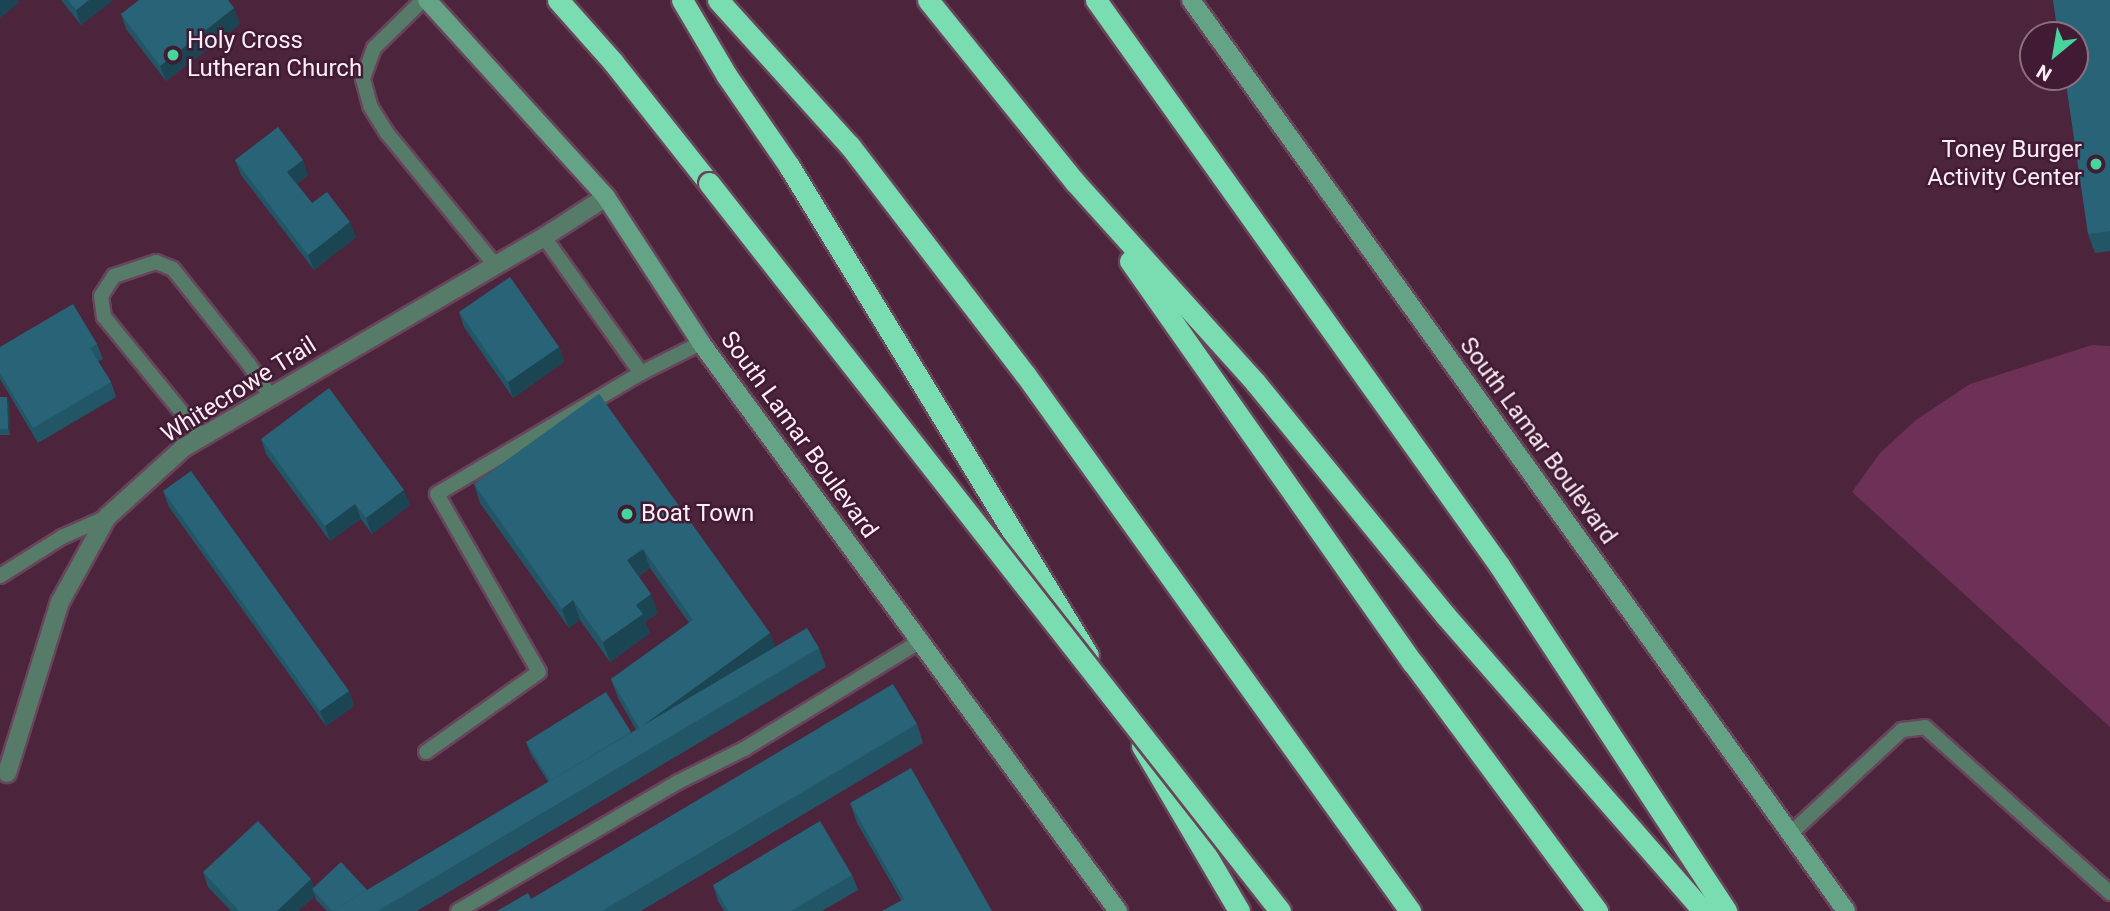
<!DOCTYPE html>
<style>
body{margin:0}
#map{position:relative;width:2110px;height:911px;overflow:hidden;background:#4c253d;font-family:Roboto,sans-serif}
div>[style]{position:absolute}
[style*='--x']{left:calc(var(--x)*1px);top:calc(var(--y)*1px);width:calc(var(--w)*1px);rotate:calc(var(--a)*1deg)}
.green>*{inset:0;background:#6d3057}
.roads{filter:drop-shadow(2px 0 #68455b) drop-shadow(-2px 0 #68455b) drop-shadow(0 2px #68455b) drop-shadow(0 -2px #68455b)}
.lane>*{height:14px;margin:-7px;padding:0 7px;transform-origin:7px;border-radius:7px;background:#567b69}
.street>*{height:18px;margin:-9px;padding:0 9px;transform-origin:9px;border-radius:9px;background:#567b69}
.secondary>*{height:18px;margin:-9px;padding:0 9px;transform-origin:9px;border-radius:9px;background:#65a386}
.highway>*{height:21px;margin:-10.5px;padding:0 10.5px;transform-origin:10.5px;border-radius:10.5px;background:#7addb1}
.bridges{filter:drop-shadow(2px 0 #68455b) drop-shadow(-2px 0 #68455b) drop-shadow(0 2px #68455b) drop-shadow(0 -2px #68455b)}
.highway-bridge>*{height:21px;margin:-10.5px;padding:0 10.5px;transform-origin:10.5px;border-radius:10.5px;background:#7addb1}
.wall>*{inset:0;background:#256}
.shaded-wall>*{inset:0;background:#1c4553}
.building>*{inset:0;background:#286377}
.dots>*{width:19px;height:19px;translate:-50% -50%;box-sizing:border-box;border:4px solid #411b33;border-radius:50%}
span{translate:-50% -50%;white-space:nowrap;text-align:center;line-height:1.15;-webkit-text-stroke:5px #411b33;paint-order:stroke}
.poi-label{font-size:24px;color:#fdedf6}
.left{translate:0 -50%;text-align:left}
.right{translate:-100% -50%;text-align:right}
.street-label{font-size:24px;color:#fdedf6}
.north{position:absolute;left:2019px;top:21px;width:70px;height:70px;box-sizing:border-box;background:#411b33;border:2px solid #8c6f81;border-radius:50%;rotate:210deg;font-size:19px;font-weight:700;line-height:28px;text-align:center;color:#fdedf6}
.north::after{content:'';display:block;margin:auto;width:24px;height:32px;background:#47d49d;clip-path:polygon(50% 0,100% 100%,50% 72%,0 100%)}
</style>
<div id="map">
<div class="green">
<div style="clip-path:polygon(2092px 345px,2110px 346px,2110px 727px,1852px 492px,1880px 453px,1916px 420px,1970px 384px)"></div>
</div>
<div class="roads">
<div class="lane">
<div style="--x:423;--y:0;--w:69;--a:135.6"></div>
<div style="--x:374;--y:48;--w:33;--a:110"></div>
<div style="--x:363;--y:79;--w:28;--a:75"></div>
<div style="--x:370;--y:106;--w:32;--a:58"></div>
<div style="--x:387;--y:133;--w:171;--a:50.7"></div>
<div style="--x:544;--y:237;--w:167;--a:54.5"></div>
<div style="--x:202;--y:437;--w:155;--a:-129.2"></div>
<div style="--x:104;--y:317;--w:21;--a:-98"></div>
<div style="--x:101;--y:296;--w:24;--a:-57"></div>
<div style="--x:114;--y:276;--w:44;--a:-18.4"></div>
<div style="--x:156;--y:262;--w:18;--a:22"></div>
<div style="--x:173;--y:269;--w:120;--a:51.4"></div>
<div style="--x:248;--y:363;--w:41;--a:55.9"></div>
<div style="--x:0;--y:576;--w:73;--a:-32.2"></div>
<div style="--x:62;--y:537;--w:49;--a:-24"></div>
<div style="--x:426;--y:752;--w:138;--a:-35.3"></div>
<div style="--x:539;--y:672;--w:205;--a:-119.8"></div>
<div style="--x:437;--y:494;--w:237;--a:-30.7"></div>
<div style="--x:641;--y:373;--w:67;--a:-26.6"></div>
<div style="--x:1790;--y:834;--w:153;--a:-42.9"></div>
<div style="--x:1902;--y:730;--w:23;--a:-7"></div>
<div style="--x:1925;--y:727;--w:249;--a:41.9"></div>
<div style="--x:458;--y:911;--w:255;--a:-30.4"></div>
<div style="--x:678;--y:782;--w:74;--a:-26.6"></div>
<div style="--x:744;--y:749;--w:206;--a:-31.5"></div>
</div>
<div class="street">
<div style="--x:7;--y:773;--w:179;--a:-72.8"></div>
<div style="--x:60;--y:602;--w:97;--a:-61.1"></div>
<div style="--x:107;--y:517;--w:103;--a:-42.2"></div>
<div style="--x:183;--y:448;--w:418;--a:-30.3"></div>
<div style="--x:544;--y:237;--w:74;--a:-32.8"></div>
</div>
<div class="secondary">
<div style="--x:427;--y:0;--w:266;--a:47.7"></div>
<div style="--x:606;--y:197;--w:174;--a:56.9"></div>
<div style="--x:701;--y:343;--w:705;--a:53.72"></div>
<div style="--x:1191;--y:0;--w:1122;--a:54.28"></div>
</div>
<div class="highway">
<div style="--x:558;--y:0;--w:83;--a:48.4"></div>
<div style="--x:613;--y:62;--w:154;--a:51.6"></div>
<div style="--x:682;--y:0;--w:88;--a:59.4"></div>
<div style="--x:727;--y:76;--w:109;--a:55.4"></div>
<div style="--x:789;--y:166;--w:573;--a:58.56"></div>
<div style="--x:718;--y:0;--w:197;--a:47.9"></div>
<div style="--x:850;--y:146;--w:287;--a:52.5"></div>
<div style="--x:1025;--y:374;--w:661;--a:54.36"></div>
<div style="--x:928;--y:0;--w:234;--a:51.1"></div>
<div style="--x:1075;--y:182;--w:269;--a:48"></div>
<div style="--x:1255;--y:382;--w:301;--a:50.8"></div>
<div style="--x:1445;--y:615;--w:393;--a:48.9"></div>
<div style="--x:1096;--y:0;--w:694;--a:54.5"></div>
<div style="--x:1499;--y:565;--w:414;--a:56.7"></div>
<div style="--x:1130;--y:261;--w:492;--a:54.9"></div>
<div style="--x:1413;--y:663;--w:309;--a:53.4"></div>
<div style="--x:1142;--y:746;--w:191;--a:59.5"></div>
</div>
</div>
<div class="bridges">
<div class="highway-bridge">
<div style="--x:709;--y:183;--w:925;--a:51.89"></div>
</div>
</div>
<div class="wall">
<div style="clip-path:polygon(61px 0,113px 0,81px 25px)"></div>
<div style="clip-path:polygon(2110px 0,2110px 251px,2095px 253px,2088px 234px)"></div>
<div style="clip-path:polygon(121px 14px,240px 24px,166px 81px,126px 29px)"></div>
<div style="clip-path:polygon(235px 160px,308px 175px,297px 184px,312px 203px,356px 237px,314px 270px,241px 175px)"></div>
<div style="clip-path:polygon(459px 312px,559px 347px,564px 362px,513px 398px,464px 327px)"></div>
<div style="clip-path:polygon(97px 344px,103px 359px,98px 361px,111px 382px,116px 397px,38px 443px,0 379px,0 347px)"></div>
<div style="clip-path:polygon(599px 394px,775px 647px,819px 648px,826px 667px,417px 911px,327px 911px,316px 900px,315px 896px,298px 911px,231px 911px,208px 887px,203px 872px,315px 887px,367px 890px,548px 782px,530px 753px,526px 742px,631px 733px,636px 730px,618px 698px,611px 679px,689px 623px,650px 568px,639px 576px,658px 613px,645px 622px,650px 633px,610px 662px,580px 620px,569px 628px,480px 503px,474px 484px)"></div>
<div style="clip-path:polygon(0 397px,9px 402px,10px 435px,0 435px)"></div>
<div style="clip-path:polygon(261px 439px,410px 505px,372px 534px,361px 519px,330px 541px,266px 454px)"></div>
<div style="clip-path:polygon(163px 491px,349px 691px,354px 706px,326px 726px,169px 507px)"></div>
<div style="clip-path:polygon(917px 724px,923px 743px,641px 911px,497px 911px,531px 899px)"></div>
<div style="clip-path:polygon(850px 803px,992px 911px,901px 900px,857px 823px)"></div>
<div style="clip-path:polygon(852px 875px,858px 890px,822px 911px,724px 911px,718px 901px,713px 885px)"></div>
</div>
<div class="shaded-wall">
<div style="clip-path:polygon(0 0,18px 0,19px 3px,0 18px)"></div>
<div style="clip-path:polygon(89px 0,113px 0,81px 25px,76px 10px)"></div>
<div style="clip-path:polygon(234px 8px,240px 24px,166px 81px,160px 66px)"></div>
<div style="clip-path:polygon(303px 160px,308px 175px,293px 187px,287px 172px)"></div>
<div style="clip-path:polygon(350px 222px,356px 237px,314px 270px,308px 255px)"></div>
<div style="clip-path:polygon(559px 347px,564px 362px,513px 398px,508px 382px)"></div>
<div style="clip-path:polygon(7px 397px,9px 402px,10px 435px,8px 429px)"></div>
<div style="clip-path:polygon(404px 490px,410px 505px,372px 534px,366px 518px)"></div>
<div style="clip-path:polygon(355px 504px,361px 519px,330px 541px,325px 526px)"></div>
<div style="clip-path:polygon(643px 549px,650px 568px,634px 579px,627px 560px)"></div>
<div style="clip-path:polygon(651px 594px,658px 613px,645px 622px,650px 633px,610px 662px,603px 642px,636px 605px)"></div>
<div style="clip-path:polygon(573px 600px,580px 620px,569px 628px,562px 609px)"></div>
<div style="clip-path:polygon(770px 633px,777px 652px,642px 726px)"></div>
<div style="clip-path:polygon(349px 691px,354px 706px,326px 726px,320px 711px)"></div>
<div style="clip-path:polygon(311px 879px,317px 894px,312px 889px,315px 896px,298px 911px,277px 911px)"></div>
</div>
<div class="building">
<div style="clip-path:polygon(68px 0,89px 0,76px 10px)"></div>
<div style="clip-path:polygon(139px 0,228px 0,234px 8px,160px 66px,121px 14px)"></div>
<div style="clip-path:polygon(2053px 0,2110px 0,2110px 231px,2088px 234px,2065px 77px,2075px 77px,2075px 35px,2058px 35px)"></div>
<div style="clip-path:polygon(278px 127px,303px 160px,287px 172px,312px 203px,327px 192px,350px 222px,308px 255px,235px 160px)"></div>
<div style="clip-path:polygon(510px 277px,559px 347px,508px 382px,459px 312px)"></div>
<div style="clip-path:polygon(73px 304px,97px 344px,90px 348px,111px 382px,33px 428px,0 373px,0 347px)"></div>
<div style="clip-path:polygon(329px 388px,404px 490px,366px 518px,355px 504px,325px 526px,261px 439px)"></div>
<div style="clip-path:polygon(599px 394px,770px 633px,642px 726px,807px 628px,819px 648px,378px 911px,332px 911px,639px 728px,611px 679px,693px 620px,643px 549px,627px 560px,651px 594px,636px 605px,643px 614px,603px 642px,573px 600px,562px 609px,474px 484px)"></div>
<div style="clip-path:polygon(0 397px,7px 397px,8px 429px,0 429px)"></div>
<div style="clip-path:polygon(191px 471px,349px 691px,320px 711px,163px 491px)"></div>
<div style="clip-path:polygon(893px 684px,917px 724px,602px 911px,497px 911px,528px 893px,531px 899px)"></div>
<div style="clip-path:polygon(606px 692px,631px 732px,550px 781px,526px 742px)"></div>
<div style="clip-path:polygon(911px 768px,992px 911px,882px 911px,904px 899px,850px 803px)"></div>
<div style="clip-path:polygon(258px 821px,311px 879px,277px 911px,239px 911px,203px 872px)"></div>
<div style="clip-path:polygon(820px 821px,852px 875px,791px 911px,728px 911px,713px 885px)"></div>
<div style="clip-path:polygon(341px 862px,367px 890px,332px 911px,312px 889px)"></div>
</div>
<div class="dots">
<div style="left:173px;top:55px;background:#47d49d"></div>
<div style="left:2096px;top:164px;background:#47d49d"></div>
<div style="left:627px;top:514px;background:#47d49d"></div>
</div>
<div class="poi-label">
<span class="left" style="left:187px;top:55px">Holy Cross<br>Lutheran Church</span>
<span class="right" style="left:2082px;top:164px">Toney Burger<br>Activity Center</span>
<span class="left" style="left:641px;top:514px">Boat Town</span>
</div>
<div class="street-label">
<span style="left:239px;top:390px;rotate:-32deg">Whitecrowe Trail</span>
<span style="left:799px;top:435px;rotate:54deg">South Lamar Boulevard</span>
<span style="left:1538px;top:441px;rotate:54deg">South Lamar Boulevard</span>
</div>
<div class="north">N</div>
</div>
